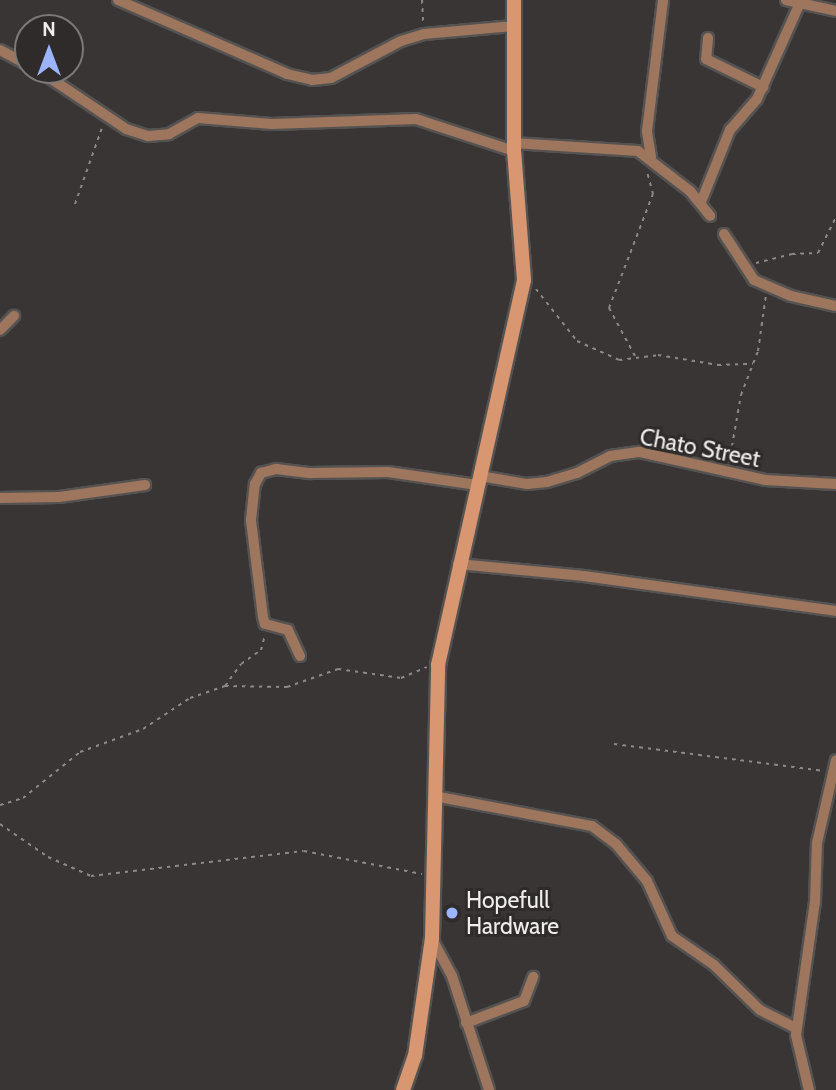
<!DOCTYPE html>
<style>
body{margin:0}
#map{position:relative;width:836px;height:1090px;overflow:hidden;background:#383534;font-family:Cabin,sans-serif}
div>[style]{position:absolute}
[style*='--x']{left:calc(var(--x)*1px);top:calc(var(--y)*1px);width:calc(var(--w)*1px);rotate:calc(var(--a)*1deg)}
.path>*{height:2px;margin-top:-1px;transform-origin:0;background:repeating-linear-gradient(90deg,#8c8a89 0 3.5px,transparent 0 8.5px)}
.roads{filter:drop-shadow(2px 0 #555352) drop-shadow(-2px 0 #555352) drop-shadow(0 2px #555352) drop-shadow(0 -2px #555352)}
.street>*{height:10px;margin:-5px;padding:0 5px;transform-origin:5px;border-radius:5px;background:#9e755d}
.secondary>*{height:14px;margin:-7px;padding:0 7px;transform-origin:7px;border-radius:7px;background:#d89771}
.dots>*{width:19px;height:19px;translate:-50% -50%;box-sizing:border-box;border:4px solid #2e2b2a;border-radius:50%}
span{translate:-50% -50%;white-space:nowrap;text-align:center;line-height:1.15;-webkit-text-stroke:6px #2e2b2a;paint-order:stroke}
.street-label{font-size:23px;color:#f0eeed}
.poi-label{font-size:23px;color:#f0eeed}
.left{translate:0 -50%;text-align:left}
.north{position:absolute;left:14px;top:14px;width:70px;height:70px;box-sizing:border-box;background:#2e2b2a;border:2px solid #7c7978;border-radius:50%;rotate:0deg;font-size:19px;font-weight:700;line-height:28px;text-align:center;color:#f0eeed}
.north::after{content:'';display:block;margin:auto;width:24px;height:32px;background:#9bb4fd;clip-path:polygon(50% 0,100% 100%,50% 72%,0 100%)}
</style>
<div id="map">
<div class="path">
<div style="--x:422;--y:0;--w:22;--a:87"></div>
<div style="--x:75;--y:204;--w:84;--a:-70.5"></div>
<div style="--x:756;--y:263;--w:37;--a:-14"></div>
<div style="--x:792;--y:254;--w:26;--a:-2"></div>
<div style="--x:818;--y:253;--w:40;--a:-63.4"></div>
<div style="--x:536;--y:289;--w:66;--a:51.7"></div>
<div style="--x:577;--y:341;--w:46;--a:24.3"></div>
<div style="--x:619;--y:360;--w:39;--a:-7"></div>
<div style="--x:658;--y:355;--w:61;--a:9.5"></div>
<div style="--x:718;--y:365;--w:35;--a:-2"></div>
<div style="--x:635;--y:356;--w:55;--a:-118.4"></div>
<div style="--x:609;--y:308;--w:122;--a:-68.9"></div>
<div style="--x:653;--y:194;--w:23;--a:-105"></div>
<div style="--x:729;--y:463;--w:69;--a:-80"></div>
<div style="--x:741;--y:395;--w:47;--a:-68.9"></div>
<div style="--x:758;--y:351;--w:57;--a:-81.9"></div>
<div style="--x:225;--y:686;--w:27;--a:-54"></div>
<div style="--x:241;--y:664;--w:24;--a:-35"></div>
<div style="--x:261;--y:650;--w:16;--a:-75"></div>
<div style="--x:614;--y:744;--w:212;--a:7.3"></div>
<div style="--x:0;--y:805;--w:24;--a:-17"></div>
<div style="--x:23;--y:798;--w:73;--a:-38.9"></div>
<div style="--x:80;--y:752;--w:67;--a:-20.1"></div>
<div style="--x:143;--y:729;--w:56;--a:-33.4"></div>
<div style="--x:190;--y:698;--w:37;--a:-19"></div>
<div style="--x:225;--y:686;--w:62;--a:0.9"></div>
<div style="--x:287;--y:687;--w:54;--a:-19.4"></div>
<div style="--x:338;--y:669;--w:64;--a:8.1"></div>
<div style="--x:401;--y:678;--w:28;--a:-23"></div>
<div style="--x:0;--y:824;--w:58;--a:34.5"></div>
<div style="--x:48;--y:857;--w:47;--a:23.8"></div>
<div style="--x:91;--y:876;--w:214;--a:-6.7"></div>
<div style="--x:304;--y:851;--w:120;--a:11"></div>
</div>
<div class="roads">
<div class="street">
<div style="--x:118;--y:0;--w:184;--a:23.6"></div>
<div style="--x:287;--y:74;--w:26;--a:13"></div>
<div style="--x:312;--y:80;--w:19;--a:-6"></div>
<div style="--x:331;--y:78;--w:79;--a:-27.9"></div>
<div style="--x:401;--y:41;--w:24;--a:-17"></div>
<div style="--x:424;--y:34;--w:90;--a:-5.1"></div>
<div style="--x:786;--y:0;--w:51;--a:12.4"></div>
<div style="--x:708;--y:38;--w:21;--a:95"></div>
<div style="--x:706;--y:59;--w:64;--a:26.2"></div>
<div style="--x:0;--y:50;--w:32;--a:28"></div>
<div style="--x:38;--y:70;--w:106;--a:33.8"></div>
<div style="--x:126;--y:129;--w:23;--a:18"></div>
<div style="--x:148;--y:136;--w:21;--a:-5"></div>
<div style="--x:169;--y:134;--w:33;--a:-29"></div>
<div style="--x:198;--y:118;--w:74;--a:4.6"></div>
<div style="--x:272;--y:124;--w:144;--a:-2"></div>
<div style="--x:416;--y:119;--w:103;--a:18.1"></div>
<div style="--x:513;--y:143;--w:125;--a:3.7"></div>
<div style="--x:638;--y:151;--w:66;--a:37.6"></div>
<div style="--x:690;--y:191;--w:32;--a:51"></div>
<div style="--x:651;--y:157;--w:26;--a:-99"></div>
<div style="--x:647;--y:131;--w:132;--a:-83"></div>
<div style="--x:701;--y:202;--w:78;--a:-68.1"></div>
<div style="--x:730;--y:130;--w:41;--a:-48.9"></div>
<div style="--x:757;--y:99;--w:103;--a:-65.9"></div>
<div style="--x:724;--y:234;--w:55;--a:56.9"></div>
<div style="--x:754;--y:280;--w:40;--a:23.4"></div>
<div style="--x:791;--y:296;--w:46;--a:12.5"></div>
<div style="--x:0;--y:330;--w:20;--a:-45"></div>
<div style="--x:480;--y:476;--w:48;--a:9.7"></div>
<div style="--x:527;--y:484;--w:20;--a:-6"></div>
<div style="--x:547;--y:482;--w:31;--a:-17"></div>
<div style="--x:577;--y:473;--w:37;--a:-27"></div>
<div style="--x:610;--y:456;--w:30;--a:-8"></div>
<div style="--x:640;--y:452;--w:128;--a:12.6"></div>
<div style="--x:765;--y:480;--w:71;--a:3.2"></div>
<div style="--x:0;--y:498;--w:59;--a:-1"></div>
<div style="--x:59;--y:497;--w:87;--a:-7.9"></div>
<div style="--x:458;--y:564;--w:127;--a:5.4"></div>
<div style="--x:584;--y:576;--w:254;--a:7.9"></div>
<div style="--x:300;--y:656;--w:29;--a:-115"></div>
<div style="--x:288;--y:630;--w:24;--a:-165"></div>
<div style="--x:265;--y:624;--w:7;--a:-106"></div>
<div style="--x:263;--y:617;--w:98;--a:-97.1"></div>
<div style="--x:251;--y:520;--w:36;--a:-84"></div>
<div style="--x:255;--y:484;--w:13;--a:-61"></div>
<div style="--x:261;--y:473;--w:16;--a:-15"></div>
<div style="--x:276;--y:469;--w:35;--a:7"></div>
<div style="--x:311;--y:473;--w:77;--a:-0.7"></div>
<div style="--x:388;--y:472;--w:90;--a:8.3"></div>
<div style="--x:434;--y:796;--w:161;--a:10.8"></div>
<div style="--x:592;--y:826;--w:30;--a:37"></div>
<div style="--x:616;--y:844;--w:48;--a:50"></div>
<div style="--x:647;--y:881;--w:60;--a:65.6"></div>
<div style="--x:672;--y:936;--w:51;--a:34.6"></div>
<div style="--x:714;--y:965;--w:64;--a:44.4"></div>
<div style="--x:760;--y:1010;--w:40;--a:26.6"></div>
<div style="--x:432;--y:939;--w:42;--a:61.6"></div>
<div style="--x:452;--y:976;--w:120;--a:72"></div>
<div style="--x:466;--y:1023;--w:62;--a:-20.8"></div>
<div style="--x:524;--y:1001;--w:26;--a:-69"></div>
<div style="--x:809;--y:1090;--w:57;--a:-103.3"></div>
<div style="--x:796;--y:1035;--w:134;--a:-81.9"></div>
<div style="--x:815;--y:902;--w:59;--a:-88.1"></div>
<div style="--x:817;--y:843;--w:85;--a:-77.1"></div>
</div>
<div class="secondary">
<div style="--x:403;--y:1090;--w:36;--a:-71"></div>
<div style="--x:415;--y:1056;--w:119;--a:-81.8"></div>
<div style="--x:432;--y:938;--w:273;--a:-88.7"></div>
<div style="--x:438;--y:665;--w:394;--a:-77.4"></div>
<div style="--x:524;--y:280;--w:129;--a:-94.4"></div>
<div style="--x:514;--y:151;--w:151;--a:-90"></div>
</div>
</div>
<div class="dots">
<div style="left:452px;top:913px;background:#9bb4fd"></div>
</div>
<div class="street-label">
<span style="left:700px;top:448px;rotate:11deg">Chato Street</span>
</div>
<div class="poi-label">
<span class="left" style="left:466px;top:913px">Hopefull<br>Hardware</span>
</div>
<div class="north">N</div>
</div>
